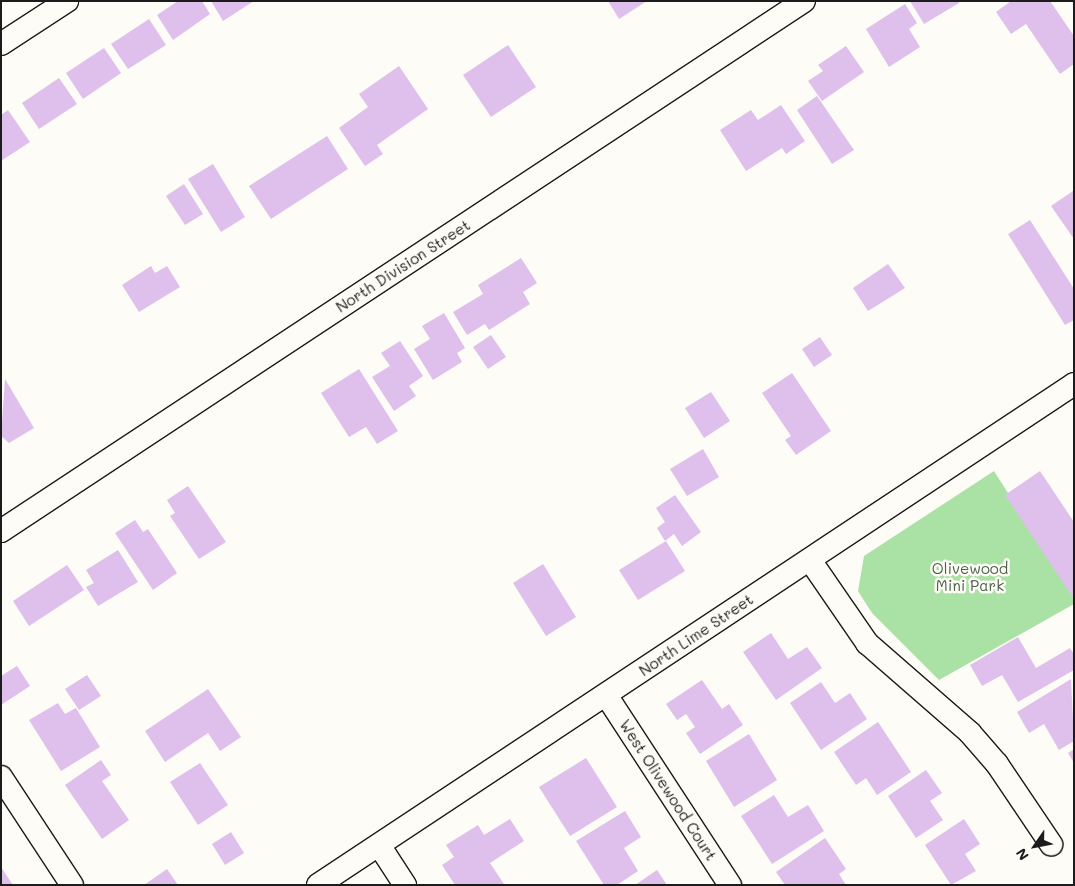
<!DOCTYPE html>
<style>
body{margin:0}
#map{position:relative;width:1075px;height:886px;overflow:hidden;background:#fdfcf7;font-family:Mali,sans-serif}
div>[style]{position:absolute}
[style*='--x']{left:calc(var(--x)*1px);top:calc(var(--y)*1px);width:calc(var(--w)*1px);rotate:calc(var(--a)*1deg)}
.green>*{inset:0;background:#aae1a4}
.building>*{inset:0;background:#dfbfec}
.roads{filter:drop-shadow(1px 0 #1c1c1c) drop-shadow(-1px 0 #1c1c1c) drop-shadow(0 1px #1c1c1c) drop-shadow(0 -1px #1c1c1c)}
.minor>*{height:22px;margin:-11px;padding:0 11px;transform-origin:11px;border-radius:11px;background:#fdfcf7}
span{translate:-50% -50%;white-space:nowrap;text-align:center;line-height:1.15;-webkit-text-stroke:5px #fdfcf7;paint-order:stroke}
.street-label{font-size:15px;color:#1c1c1c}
.park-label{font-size:15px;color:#4e614c}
.frame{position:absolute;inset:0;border:2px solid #1c1c1c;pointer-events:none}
.north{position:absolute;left:1010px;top:821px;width:50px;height:50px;-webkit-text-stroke:4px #fdfcf7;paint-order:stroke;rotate:237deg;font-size:14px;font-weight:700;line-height:20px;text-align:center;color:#1c1c1c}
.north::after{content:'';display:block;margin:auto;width:18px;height:22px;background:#1c1c1c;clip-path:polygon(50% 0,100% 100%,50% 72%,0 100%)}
</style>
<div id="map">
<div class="green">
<div style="clip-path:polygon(994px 471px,1074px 597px,1074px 604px,939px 680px,872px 613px,858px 591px,864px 556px)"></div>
</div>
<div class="building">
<div style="clip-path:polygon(178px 1px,202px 1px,210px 14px,173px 40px,157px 15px)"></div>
<div style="clip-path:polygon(211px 1px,254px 1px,223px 21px)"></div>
<div style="clip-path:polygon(608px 1px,647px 1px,619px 19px)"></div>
<div style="clip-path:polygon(910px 1px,958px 1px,959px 3px,924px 24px)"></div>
<div style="clip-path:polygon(1011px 1px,1050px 1px,1074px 36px,1074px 64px,1060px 74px,1026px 24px,1011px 34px,996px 12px)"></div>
<div style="clip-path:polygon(905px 4px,917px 23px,909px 29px,920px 47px,889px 67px,866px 29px)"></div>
<div style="clip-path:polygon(149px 19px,166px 45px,128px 69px,111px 44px)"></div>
<div style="clip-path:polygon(508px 45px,536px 87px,491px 117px,463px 75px)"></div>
<div style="clip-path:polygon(846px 46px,864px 72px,822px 101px,808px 81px,823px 71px,818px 65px)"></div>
<div style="clip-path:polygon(104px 48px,121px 73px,83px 99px,66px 73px)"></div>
<div style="clip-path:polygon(399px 66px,428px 109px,377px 145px,383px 154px,365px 166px,339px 128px,368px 107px,359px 94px)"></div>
<div style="clip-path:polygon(59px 78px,77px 104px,39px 129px,22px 103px)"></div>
<div style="clip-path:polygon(817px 96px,854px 150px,832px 164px,797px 110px)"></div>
<div style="clip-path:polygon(781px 105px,805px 141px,786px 154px,782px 148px,746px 171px,720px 130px,751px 110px,758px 120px)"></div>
<div style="clip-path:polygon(8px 110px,30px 142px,1px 161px,1px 115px)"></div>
<div style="clip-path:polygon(327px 136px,348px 169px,271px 219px,249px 186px)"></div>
<div style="clip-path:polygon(213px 164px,245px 217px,221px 232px,188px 179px)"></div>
<div style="clip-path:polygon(184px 184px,203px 214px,185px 225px,166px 196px)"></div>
<div style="clip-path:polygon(1073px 191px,1074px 192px,1074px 239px,1051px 206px)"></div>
<div style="clip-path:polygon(1030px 220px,1074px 289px,1074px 320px,1065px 325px,1008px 234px)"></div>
<div style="clip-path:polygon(521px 258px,537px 283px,523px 292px,530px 304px,489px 330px,485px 324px,467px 335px,453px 312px,483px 294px,478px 285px)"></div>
<div style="clip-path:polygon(888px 264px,905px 288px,868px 311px,853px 288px)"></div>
<div style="clip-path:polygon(151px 266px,155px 273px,167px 266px,180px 287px,139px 312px,122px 285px)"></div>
<div style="clip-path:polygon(444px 313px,465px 348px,457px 353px,462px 362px,433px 380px,414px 349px,430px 339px,422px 326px)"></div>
<div style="clip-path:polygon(491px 335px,506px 357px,488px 369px,473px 347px)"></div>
<div style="clip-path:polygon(820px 337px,832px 355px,814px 367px,802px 349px)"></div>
<div style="clip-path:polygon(400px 341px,423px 376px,409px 386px,416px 396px,394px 411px,372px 377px,390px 366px,381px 353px)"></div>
<div style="clip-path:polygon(359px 369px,398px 431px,377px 444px,366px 427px,349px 437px,321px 393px)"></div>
<div style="clip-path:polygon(792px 373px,831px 431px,796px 455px,785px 440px,791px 436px,762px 393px)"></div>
<div style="clip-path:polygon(5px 379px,34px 428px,9px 443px,1px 436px)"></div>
<div style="clip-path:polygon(711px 392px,730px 421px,704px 438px,685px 408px)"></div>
<div style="clip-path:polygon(703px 449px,719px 477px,687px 496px,670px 469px)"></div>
<div style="clip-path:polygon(1040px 471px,1074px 522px,1074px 599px,1005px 495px)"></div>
<div style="clip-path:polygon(188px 486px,226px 542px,199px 559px,170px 516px,175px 513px,167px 500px)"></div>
<div style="clip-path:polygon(675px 495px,701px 532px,682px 546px,674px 534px,665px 541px,657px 528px,665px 522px,656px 508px)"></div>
<div style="clip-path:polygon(135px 520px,143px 532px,148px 529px,177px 573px,153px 590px,115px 533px)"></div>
<div style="clip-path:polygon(666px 541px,685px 571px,638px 600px,619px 570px)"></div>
<div style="clip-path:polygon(118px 550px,138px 582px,98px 606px,86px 587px,94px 583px,86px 570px)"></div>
<div style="clip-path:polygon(543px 564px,576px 617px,546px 636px,513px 583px)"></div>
<div style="clip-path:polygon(67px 565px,84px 590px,29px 626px,13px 601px)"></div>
<div style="clip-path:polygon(771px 633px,788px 659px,807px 647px,822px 668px,776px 700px,743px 652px)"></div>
<div style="clip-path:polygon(1018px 637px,1036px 668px,1070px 648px,1074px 654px,1074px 670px,1018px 702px,1002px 675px,982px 686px,970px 665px)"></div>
<div style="clip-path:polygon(17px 666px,30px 686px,1px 705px,1px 676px)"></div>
<div style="clip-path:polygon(87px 675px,101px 696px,79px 710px,65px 689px)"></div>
<div style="clip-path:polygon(1071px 679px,1074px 741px,1059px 750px,1044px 724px,1029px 733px,1017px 712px)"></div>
<div style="clip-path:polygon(702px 680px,722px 709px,729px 704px,743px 725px,700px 754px,686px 733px,695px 727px,686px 714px,677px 720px,666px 704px)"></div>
<div style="clip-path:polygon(821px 682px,835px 703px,850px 693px,867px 719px,821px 750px,790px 703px)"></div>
<div style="clip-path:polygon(208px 689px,241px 737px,220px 751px,208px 733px,165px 762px,145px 731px)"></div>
<div style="clip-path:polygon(58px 703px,65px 714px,76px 708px,100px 747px,61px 771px,29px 720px)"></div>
<div style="clip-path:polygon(878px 722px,911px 772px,877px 795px,866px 778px,856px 785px,834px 752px)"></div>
<div style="clip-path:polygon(749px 734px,777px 780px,734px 807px,706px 761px)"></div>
<div style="clip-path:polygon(1074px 749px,1074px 763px,1068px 753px)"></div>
<div style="clip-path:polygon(586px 758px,617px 807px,570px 836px,539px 787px)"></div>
<div style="clip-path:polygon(101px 760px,111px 775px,102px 781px,129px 820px,102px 839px,65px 785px)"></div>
<div style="clip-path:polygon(200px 763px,228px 805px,198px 825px,170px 782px)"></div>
<div style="clip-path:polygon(926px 770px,942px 793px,930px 801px,943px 820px,916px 838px,888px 796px)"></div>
<div style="clip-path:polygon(774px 795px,788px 817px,808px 805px,824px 831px,772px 864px,741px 816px)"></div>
<div style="clip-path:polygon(625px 811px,641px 837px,624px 848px,638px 871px,617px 885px,604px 885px,576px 841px)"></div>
<div style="clip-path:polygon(510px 819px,524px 841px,490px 863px,504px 884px,455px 885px,442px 865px,454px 857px,446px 845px,478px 825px,484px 835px)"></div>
<div style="clip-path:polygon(964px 819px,980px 844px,965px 854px,976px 871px,951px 885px,925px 845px)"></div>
<div style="clip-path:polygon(231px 832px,244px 853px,225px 865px,212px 844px)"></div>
<div style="clip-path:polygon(825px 838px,846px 869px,839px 874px,846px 885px,785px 885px,776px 872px)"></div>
<div style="clip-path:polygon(1px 867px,13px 885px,1px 885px)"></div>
<div style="clip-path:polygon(167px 869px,178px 885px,144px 885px)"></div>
<div style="clip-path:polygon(657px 870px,667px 885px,635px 885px)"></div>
</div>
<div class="roads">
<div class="minor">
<div style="--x:1;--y:44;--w:79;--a:-33.1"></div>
<div style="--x:1;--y:531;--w:962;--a:-33.43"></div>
<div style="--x:810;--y:560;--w:101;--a:55.5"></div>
<div style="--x:867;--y:643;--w:137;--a:41.1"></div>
<div style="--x:970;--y:733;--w:41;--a:48.9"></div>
<div style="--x:997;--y:764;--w:97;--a:56"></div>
<div style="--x:606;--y:695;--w:227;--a:56.9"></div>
<div style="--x:1;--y:777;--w:129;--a:56.7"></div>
<div style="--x:379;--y:845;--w:48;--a:57"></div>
<div style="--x:318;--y:885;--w:907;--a:-33.53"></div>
</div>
</div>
<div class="street-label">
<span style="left:403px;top:266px;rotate:-33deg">North Division Street</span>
<span style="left:696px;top:635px;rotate:-34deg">North Lime Street</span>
<span style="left:668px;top:790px;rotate:57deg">West Olivewood Court</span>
</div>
<div class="park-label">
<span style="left:970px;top:577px">Olivewood<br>Mini Park</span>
</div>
<div class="frame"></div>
<div class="north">N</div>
</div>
